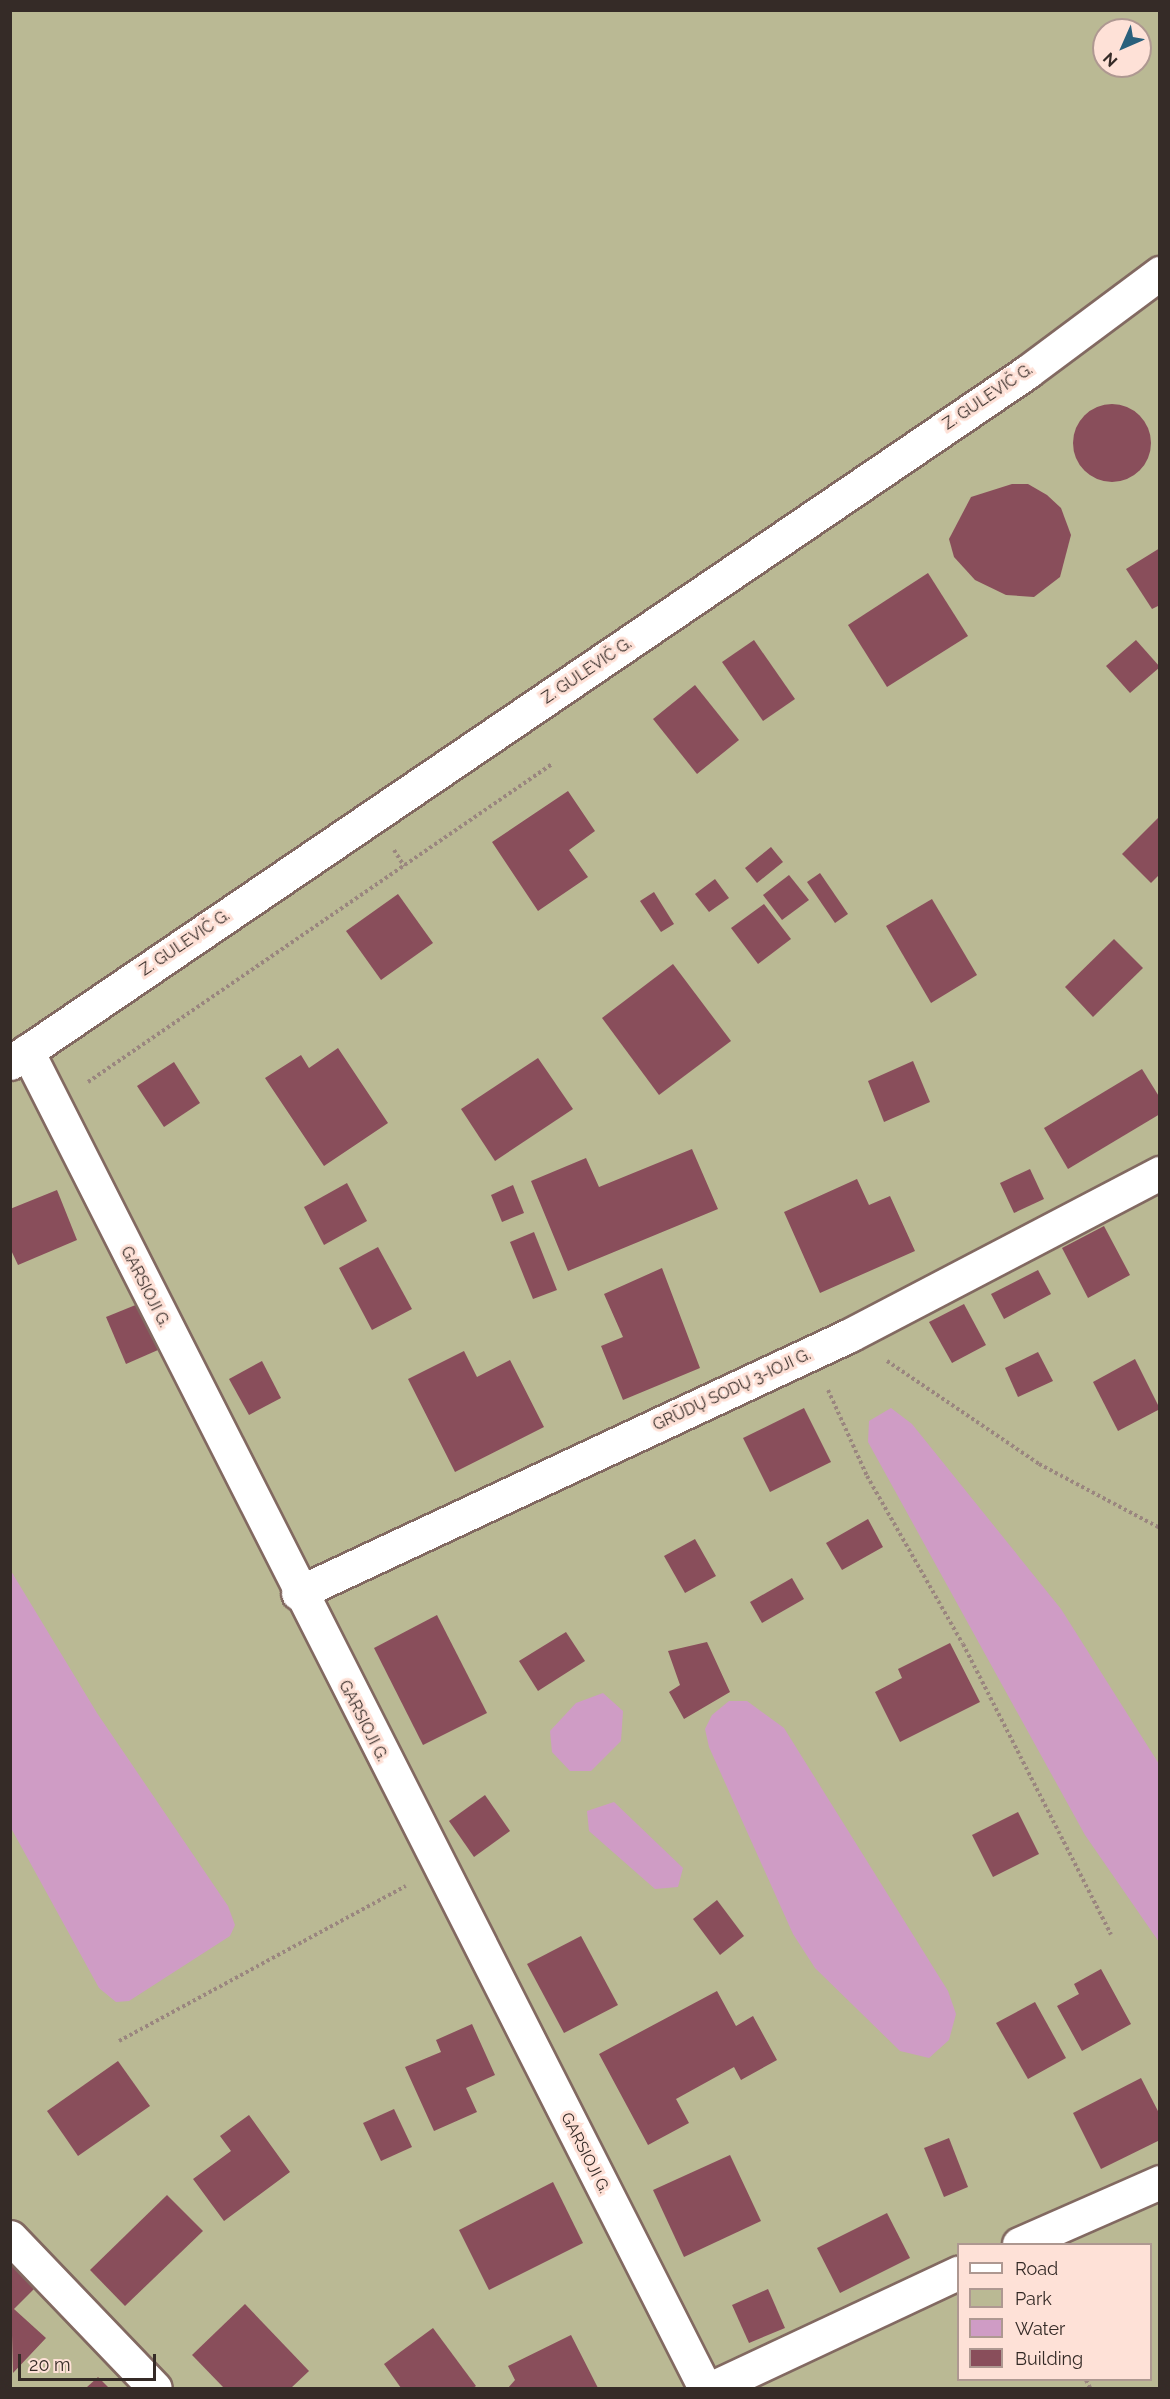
<!DOCTYPE html>
<meta charset="utf-8">
<style>
body{margin:0}
#map{position:relative;width:1170px;height:2399px;overflow:hidden;background:#fee1d7;font-family:Raleway,sans-serif}
div>[style]{position:absolute}
[style*='--x']{left:calc(var(--x)*1px);top:calc(var(--y)*1px);width:calc(var(--w)*1px);rotate:calc(var(--a)*1deg)}
.green>*{inset:0;background:#bab994}
.water>*{inset:0;background:#cf9cc5}
.building>*{inset:0;background:#894e5b}
.round{border-radius:50%}
.path>*{height:4px;margin-top:-2px;transform-origin:0;background:repeating-linear-gradient(90deg,#9a867f 0 3px,transparent 0 6px)}
.roads{filter:drop-shadow(2px 0 #826961) drop-shadow(-2px 0 #826961) drop-shadow(0 2px #826961) drop-shadow(0 -2px #826961)}
.minor>*{height:33px;margin:-16.5px;padding:0 16.5px;transform-origin:16.5px;border-radius:16.5px;background:#fff}
span{translate:-50% -50%;white-space:nowrap;text-align:center;line-height:1.15;-webkit-text-stroke:6px #fee1d7;paint-order:stroke}
.street-label{font-size:16px;color:#352b27}
.frame{position:absolute;inset:0;border:12px solid #352b27;pointer-events:none}
.legend{position:absolute;left:957px;top:2243px;width:195px;height:138px;box-sizing:border-box;background:#fee1d7;border:2px solid #ae9891;margin:0;padding:8px 10px;list-style:none;font-size:18px;color:#352b27}
.legend li{display:flex;align-items:center;gap:12px;height:30px}
.legend b{width:30px;border:2px solid #ae9891}
.north{position:absolute;left:1092px;top:18px;width:60px;height:60px;box-sizing:border-box;background:#fee1d7;border:2px solid #ae9891;border-radius:50%;rotate:225deg;font-size:16px;font-weight:700;line-height:24px;text-align:center;color:#352b27}
.north::after{content:'';display:block;margin:auto;width:21px;height:27px;background:#2a607c;clip-path:polygon(50% 0,100% 100%,50% 72%,0 100%)}
.scale{position:absolute;left:18px;top:2354px;width:138px;height:27px;box-sizing:border-box;border:3px solid #352b27;border-top:0;padding-left:8px;font-size:18px;line-height:21px;white-space:nowrap;color:#352b27;-webkit-text-stroke:4px #fee1d7;paint-order:stroke}
</style>
<div id="map">
<div class="green">
<div style="clip-path:polygon(evenodd,10px 11px,1159px 11px,1159px 2388px,11px 2388px,10px 11px,1104px 30px,1140px 30px,1140px 66px,1104px 66px,1104px 30px,10px 11px,958px 2244px,1150px 2244px,1150px 2380px,958px 2380px,958px 2244px)"></div>
</div>
<div class="water">
<div style="clip-path:polygon(891px 1408px,912px 1424px,1061px 1609px,1159px 1764px,1159px 1942px,1085px 1835px,868px 1442px,869px 1421px)"></div>
<div style="clip-path:polygon(11px 1571px,97px 1713px,228px 1906px,235px 1925px,230px 1936px,129px 2001px,116px 2002px,99px 1988px,11px 1828px)"></div>
<div style="clip-path:polygon(603px 1693px,623px 1711px,621px 1741px,591px 1771px,570px 1771px,552px 1752px,550px 1731px,576px 1703px)"></div>
<div style="clip-path:polygon(729px 1701px,747px 1701px,784px 1728px,948px 1991px,956px 2014px,949px 2040px,929px 2058px,900px 2051px,815px 1968px,793px 1934px,709px 1747px,705px 1729px,712px 1715px)"></div>
<div style="clip-path:polygon(614px 1802px,683px 1868px,678px 1887px,655px 1889px,589px 1831px,587px 1811px)"></div>
</div>
<div class="building">
<div class="round" style="left:1073px;top:404px;width:78px;height:78px"></div>
<div style="clip-path:polygon(1012px 484px,1028px 484px,1047px 495px,1061px 508px,1071px 535px,1060px 577px,1034px 597px,1006px 595px,975px 580px,954px 557px,949px 539px,971px 497px)"></div>
<div style="clip-path:polygon(1160px 548px,1160px 605px,1152px 609px,1126px 569px)"></div>
<div style="clip-path:polygon(928px 573px,968px 636px,887px 687px,848px 625px)"></div>
<div style="clip-path:polygon(754px 640px,795px 699px,763px 721px,722px 662px)"></div>
<div style="clip-path:polygon(1136px 640px,1160px 667px,1130px 693px,1106px 666px)"></div>
<div style="clip-path:polygon(695px 685px,739px 740px,697px 774px,653px 719px)"></div>
<div style="clip-path:polygon(568px 791px,595px 831px,569px 850px,588px 877px,538px 911px,492px 842px)"></div>
<div style="clip-path:polygon(1160px 816px,1160px 874px,1151px 883px,1122px 854px)"></div>
<div style="clip-path:polygon(771px 847px,783px 862px,757px 883px,745px 868px)"></div>
<div style="clip-path:polygon(820px 873px,848px 914px,835px 923px,807px 882px)"></div>
<div style="clip-path:polygon(789px 875px,809px 900px,782px 920px,763px 895px)"></div>
<div style="clip-path:polygon(715px 879px,729px 898px,709px 912px,695px 894px)"></div>
<div style="clip-path:polygon(654px 892px,674px 924px,661px 932px,640px 901px)"></div>
<div style="clip-path:polygon(398px 894px,433px 943px,381px 980px,346px 931px)"></div>
<div style="clip-path:polygon(932px 899px,977px 975px,931px 1003px,886px 926px)"></div>
<div style="clip-path:polygon(764px 904px,791px 939px,758px 964px,731px 928px)"></div>
<div style="clip-path:polygon(1114px 939px,1143px 968px,1093px 1017px,1065px 987px)"></div>
<div style="clip-path:polygon(673px 964px,731px 1041px,659px 1095px,602px 1018px)"></div>
<div style="clip-path:polygon(338px 1048px,388px 1123px,324px 1166px,265px 1078px,301px 1055px,309px 1068px)"></div>
<div style="clip-path:polygon(538px 1058px,573px 1109px,495px 1161px,461px 1109px)"></div>
<div style="clip-path:polygon(913px 1061px,930px 1102px,884px 1122px,868px 1081px)"></div>
<div style="clip-path:polygon(174px 1062px,200px 1103px,164px 1127px,137px 1086px)"></div>
<div style="clip-path:polygon(1142px 1069px,1160px 1098px,1160px 1114px,1068px 1169px,1044px 1128px)"></div>
<div style="clip-path:polygon(692px 1149px,718px 1209px,568px 1271px,531px 1181px,586px 1158px,599px 1187px)"></div>
<div style="clip-path:polygon(1030px 1169px,1044px 1199px,1014px 1213px,1000px 1183px)"></div>
<div style="clip-path:polygon(857px 1179px,869px 1205px,890px 1196px,915px 1251px,820px 1293px,784px 1212px)"></div>
<div style="clip-path:polygon(347px 1183px,367px 1221px,324px 1245px,304px 1207px)"></div>
<div style="clip-path:polygon(513px 1185px,524px 1213px,502px 1222px,491px 1195px)"></div>
<div style="clip-path:polygon(57px 1190px,77px 1240px,18px 1265px,10px 1248px,10px 1209px)"></div>
<div style="clip-path:polygon(1104px 1226px,1130px 1275px,1088px 1298px,1062px 1248px)"></div>
<div style="clip-path:polygon(534px 1232px,557px 1290px,533px 1299px,510px 1242px)"></div>
<div style="clip-path:polygon(378px 1247px,412px 1309px,372px 1330px,339px 1268px)"></div>
<div style="clip-path:polygon(662px 1268px,700px 1368px,623px 1400px,601px 1346px,623px 1337px,604px 1294px)"></div>
<div style="clip-path:polygon(1038px 1270px,1051px 1294px,1004px 1319px,991px 1294px)"></div>
<div style="clip-path:polygon(138px 1304px,158px 1350px,126px 1364px,106px 1317px)"></div>
<div style="clip-path:polygon(964px 1304px,986px 1345px,952px 1363px,929px 1322px)"></div>
<div style="clip-path:polygon(464px 1351px,477px 1377px,510px 1360px,544px 1427px,455px 1472px,408px 1379px)"></div>
<div style="clip-path:polygon(1038px 1352px,1053px 1381px,1018px 1397px,1005px 1368px)"></div>
<div style="clip-path:polygon(1135px 1359px,1160px 1409px,1118px 1431px,1093px 1382px)"></div>
<div style="clip-path:polygon(262px 1361px,281px 1398px,249px 1415px,229px 1379px)"></div>
<div style="clip-path:polygon(804px 1408px,831px 1462px,770px 1492px,743px 1438px)"></div>
<div style="clip-path:polygon(868px 1519px,883px 1547px,842px 1570px,826px 1543px)"></div>
<div style="clip-path:polygon(695px 1539px,716px 1576px,685px 1593px,664px 1556px)"></div>
<div style="clip-path:polygon(792px 1578px,804px 1599px,762px 1623px,750px 1602px)"></div>
<div style="clip-path:polygon(437px 1615px,487px 1713px,423px 1745px,374px 1648px)"></div>
<div style="clip-path:polygon(566px 1632px,585px 1661px,538px 1691px,519px 1661px)"></div>
<div style="clip-path:polygon(707px 1642px,730px 1692px,684px 1719px,669px 1692px,680px 1685px,668px 1651px)"></div>
<div style="clip-path:polygon(950px 1643px,980px 1702px,900px 1742px,875px 1692px,902px 1678px,898px 1669px)"></div>
<div style="clip-path:polygon(485px 1795px,510px 1831px,474px 1857px,449px 1821px)"></div>
<div style="clip-path:polygon(1018px 1812px,1039px 1854px,993px 1877px,972px 1835px)"></div>
<div style="clip-path:polygon(717px 1900px,744px 1936px,720px 1955px,693px 1919px)"></div>
<div style="clip-path:polygon(581px 1936px,618px 2005px,564px 2033px,527px 1964px)"></div>
<div style="clip-path:polygon(1101px 1969px,1131px 2024px,1082px 2051px,1057px 2006px,1079px 1994px,1074px 1984px)"></div>
<div style="clip-path:polygon(717px 1991px,736px 2026px,753px 2016px,777px 2060px,741px 2080px,734px 2067px,676px 2099px,689px 2123px,648px 2145px,599px 2054px)"></div>
<div style="clip-path:polygon(1035px 2002px,1066px 2058px,1028px 2079px,996px 2023px)"></div>
<div style="clip-path:polygon(472px 2024px,495px 2075px,466px 2088px,477px 2112px,434px 2131px,405px 2067px,441px 2052px,436px 2040px)"></div>
<div style="clip-path:polygon(118px 2061px,150px 2106px,78px 2156px,47px 2111px)"></div>
<div style="clip-path:polygon(1141px 2078px,1160px 2115px,1160px 2140px,1101px 2169px,1073px 2113px)"></div>
<div style="clip-path:polygon(394px 2109px,412px 2147px,381px 2161px,363px 2123px)"></div>
<div style="clip-path:polygon(249px 2115px,290px 2172px,224px 2221px,193px 2179px,231px 2151px,220px 2136px)"></div>
<div style="clip-path:polygon(949px 2138px,968px 2187px,944px 2197px,924px 2148px)"></div>
<div style="clip-path:polygon(730px 2155px,761px 2221px,684px 2257px,653px 2190px)"></div>
<div style="clip-path:polygon(553px 2182px,583px 2243px,489px 2290px,459px 2230px)"></div>
<div style="clip-path:polygon(167px 2195px,203px 2231px,125px 2306px,90px 2270px)"></div>
<div style="clip-path:polygon(887px 2213px,910px 2258px,840px 2293px,817px 2248px)"></div>
<div style="clip-path:polygon(10px 2260px,38px 2285px,14px 2309px,46px 2338px,13px 2373px)"></div>
<div style="clip-path:polygon(768px 2289px,785px 2328px,749px 2343px,732px 2305px)"></div>
<div style="clip-path:polygon(245px 2304px,309px 2371px,291px 2388px,224px 2388px,192px 2355px)"></div>
<div style="clip-path:polygon(433px 2328px,476px 2386px,473px 2388px,401px 2388px,384px 2364px)"></div>
<div style="clip-path:polygon(571px 2335px,598px 2388px,508px 2388px,515px 2380px,508px 2366px)"></div>
<div style="clip-path:polygon(98px 2377px,109px 2388px,86px 2388px)"></div>
</div>
<div class="path">
<div style="--x:394;--y:850;--w:19;--a:58"></div>
<div style="--x:88;--y:1082;--w:563;--a:-34.42"></div>
<div style="--x:887;--y:1361;--w:184;--a:34.1"></div>
<div style="--x:1039;--y:1464;--w:137;--a:27.9"></div>
<div style="--x:828;--y:1390;--w:94;--a:65.6"></div>
<div style="--x:867;--y:1476;--w:193;--a:60.3"></div>
<div style="--x:963;--y:1644;--w:326;--a:63"></div>
<div style="--x:119;--y:2041;--w:326;--a:-28.4"></div>
<div style="--x:1086;--y:2380;--w:9;--a:63"></div>
</div>
<div class="roads">
<div class="minor">
<div style="--x:27;--y:1051;--w:1499;--a:63.11"></div>
<div style="--x:10;--y:1063;--w:1230;--a:-34.19"></div>
<div style="--x:1027;--y:372;--w:166;--a:-36.7"></div>
<div style="--x:298;--y:1593;--w:609;--a:-25.05"></div>
<div style="--x:850;--y:1335;--w:350;--a:-27.6"></div>
<div style="--x:10;--y:2237;--w:209;--a:46.2"></div>
<div style="--x:1019;--y:2244;--w:154;--a:-23.7"></div>
<div style="--x:712;--y:2388;--w:272;--a:-25.1"></div>
</div>
</div>
<div class="street-label">
<span style="left:988px;top:397px;rotate:-34deg">Z. GULEVIČ G.</span>
<span style="left:587px;top:671px;rotate:-34deg">Z. GULEVIČ G.</span>
<span style="left:185px;top:943px;rotate:-34deg">Z. GULEVIČ G.</span>
<span style="left:145px;top:1287px;rotate:63deg">GARSIOJI G.</span>
<span style="left:732px;top:1390px;rotate:-25deg">GRŪDŲ SODŲ 3-IOJI G.</span>
<span style="left:363px;top:1721px;rotate:63deg">GARSIOJI G.</span>
<span style="left:585px;top:2153px;rotate:63deg">GARSIOJI G.</span>
</div>
<div class="frame"></div>
<ul class="legend">
<li><b style="height:8px;background:#fff"></b>Road</li>
<li><b style="height:16px;background:#bab994"></b>Park</li>
<li><b style="height:16px;background:#cf9cc5"></b>Water</li>
<li><b style="height:16px;background:#894e5b"></b>Building</li>
</ul>
<div class="north">N</div>
<div class="scale">20 m</div>
</div>
